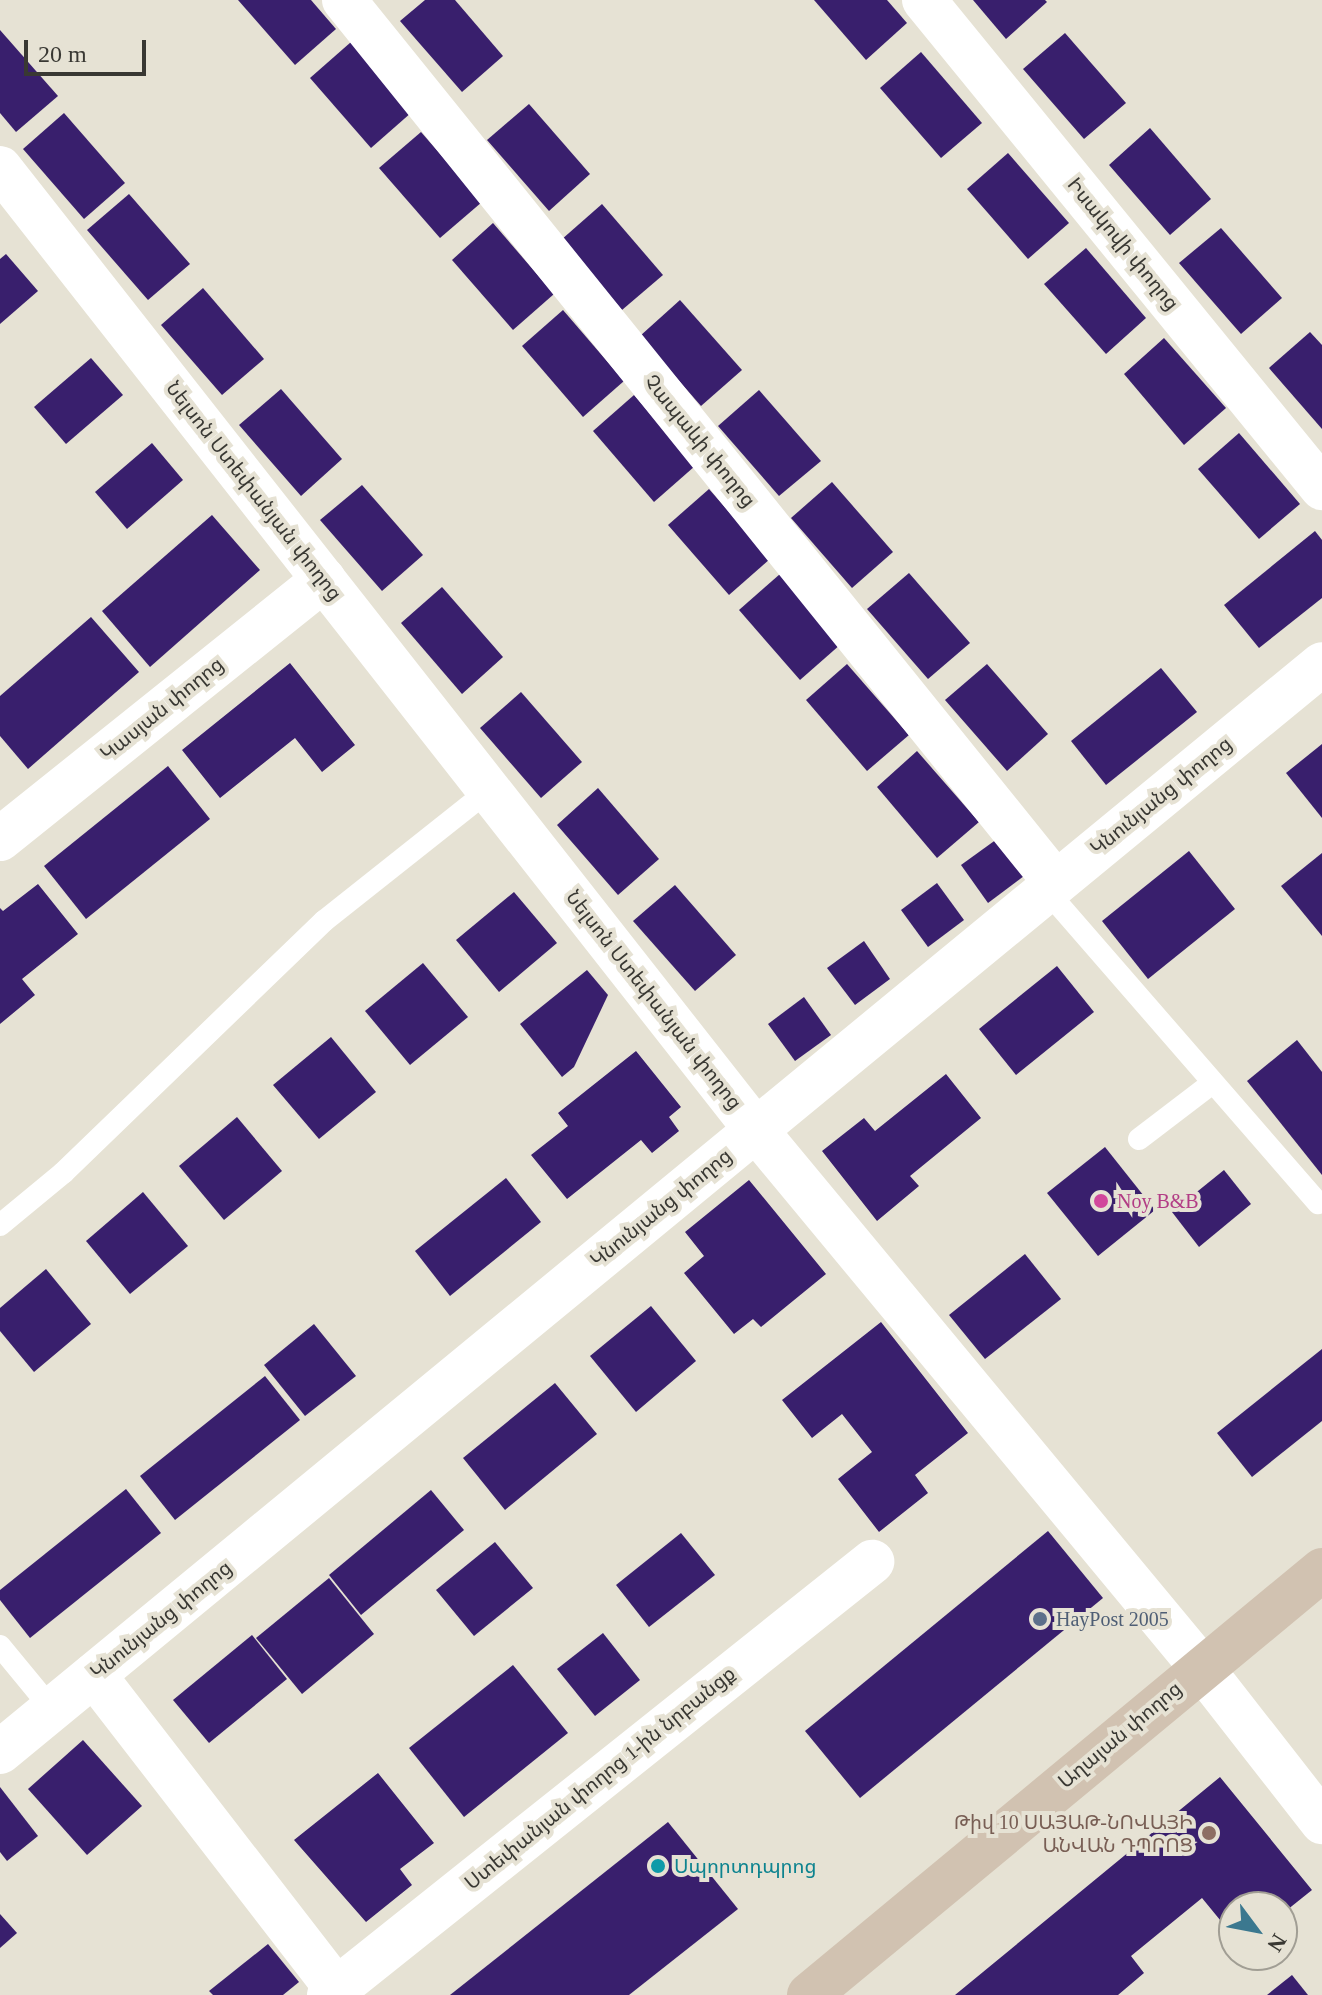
<!DOCTYPE html>
<meta charset="utf-8">
<style>
body{margin:0}
#map{position:relative;width:1322px;height:1995px;overflow:hidden;background:#e6e2d4;font-family:"Times New Roman","Noto Sans Armenian",serif}
div>[style]{position:absolute}
[style*='--x']{left:calc(var(--x)*1px);top:calc(var(--y)*1px);width:calc(var(--w)*1px);rotate:calc(var(--a)*1deg)}
.building>*{inset:0;background:#391f6d}
.lane>*{height:22px;margin:-11px;padding:0 11px;transform-origin:11px;border-radius:11px;background:#fff}
.street>*{height:44px;margin:-22px;padding:0 22px;transform-origin:22px;border-radius:22px;background:#fff}
.secondary>*{height:44px;margin:-22px;padding:0 22px;transform-origin:22px;border-radius:22px;background:#d1c2b1}
.dots>*{width:22px;height:22px;translate:-50% -50%;box-sizing:border-box;border:4px solid #e6e2d4;border-radius:50%}
span{translate:-50% -50%;white-space:nowrap;text-align:center;line-height:1.15;-webkit-text-stroke:8px #e6e2d4;paint-order:stroke}
.street-label{font-size:20px;color:#393833}
.hotel-label{font-size:20px;color:#b23c85}
.left{translate:0 -50%;text-align:left}
.service-label{font-size:20px;color:#4e5e75}
.education-label{font-size:20px;color:#785e54}
.right{translate:-100% -50%;text-align:right}
.culture-label{font-size:20px;color:#0d838f}
.north{position:absolute;left:1218px;top:1891px;width:80px;height:80px;box-sizing:border-box;background:#e6e2d4;border:2px solid #a19e94;border-radius:50%;rotate:122deg;font-size:22px;font-weight:700;line-height:32px;text-align:center;color:#393833}
.north::after{content:'';display:block;margin:auto;width:28px;height:36px;background:#3b788f;clip-path:polygon(50% 0,100% 100%,50% 72%,0 100%)}
.scale{position:absolute;left:24px;top:40px;width:122px;height:36px;box-sizing:border-box;border:4px solid #393833;border-top:0;padding-left:10px;font-size:24px;line-height:28px;white-space:nowrap;color:#393833;-webkit-text-stroke:6px #e6e2d4;paint-order:stroke}
</style>
<div id="map">
<div class="building">
<div style="clip-path:polygon(238px 0,311px 0,336px 29px,295px 65px)"></div>
<div style="clip-path:polygon(425px 0,455px 0,503px 56px,462px 92px,400px 21px)"></div>
<div style="clip-path:polygon(814px 0,887px 0,907px 23px,866px 60px)"></div>
<div style="clip-path:polygon(973px 0,1045px 0,1047px 2px,1006px 39px)"></div>
<div style="clip-path:polygon(0 30px,58px 96px,16px 132px,0 113px)"></div>
<div style="clip-path:polygon(1065px 33px,1126px 103px,1084px 139px,1023px 69px)"></div>
<div style="clip-path:polygon(351px 42px,412px 112px,371px 148px,310px 78px)"></div>
<div style="clip-path:polygon(921px 52px,982px 123px,941px 158px,880px 88px)"></div>
<div style="clip-path:polygon(529px 104px,590px 174px,549px 211px,487px 140px)"></div>
<div style="clip-path:polygon(64px 113px,125px 183px,84px 219px,23px 149px)"></div>
<div style="clip-path:polygon(1150px 128px,1211px 199px,1170px 235px,1109px 165px)"></div>
<div style="clip-path:polygon(421px 132px,482px 202px,440px 238px,379px 168px)"></div>
<div style="clip-path:polygon(1008px 153px,1069px 223px,1028px 259px,967px 189px)"></div>
<div style="clip-path:polygon(129px 194px,190px 264px,148px 300px,87px 230px)"></div>
<div style="clip-path:polygon(602px 204px,663px 275px,622px 310px,561px 240px)"></div>
<div style="clip-path:polygon(493px 223px,554px 294px,513px 330px,452px 260px)"></div>
<div style="clip-path:polygon(1221px 228px,1282px 298px,1241px 334px,1179px 263px)"></div>
<div style="clip-path:polygon(1086px 248px,1146px 318px,1106px 354px,1044px 284px)"></div>
<div style="clip-path:polygon(6px 254px,38px 291px,0 324px,0 259px)"></div>
<div style="clip-path:polygon(203px 288px,264px 359px,222px 395px,161px 325px)"></div>
<div style="clip-path:polygon(680px 300px,742px 370px,701px 406px,640px 336px)"></div>
<div style="clip-path:polygon(563px 310px,624px 381px,583px 417px,522px 346px)"></div>
<div style="clip-path:polygon(1310px 332px,1322px 345px,1322px 429px,1269px 368px)"></div>
<div style="clip-path:polygon(1164px 338px,1226px 408px,1184px 445px,1124px 374px)"></div>
<div style="clip-path:polygon(91px 358px,123px 395px,66px 444px,34px 407px)"></div>
<div style="clip-path:polygon(281px 389px,342px 459px,301px 496px,239px 425px)"></div>
<div style="clip-path:polygon(759px 390px,821px 461px,779px 496px,718px 426px)"></div>
<div style="clip-path:polygon(634px 395px,695px 466px,654px 502px,593px 431px)"></div>
<div style="clip-path:polygon(1239px 433px,1300px 504px,1259px 539px,1198px 469px)"></div>
<div style="clip-path:polygon(152px 443px,183px 480px,127px 529px,95px 492px)"></div>
<div style="clip-path:polygon(832px 482px,893px 552px,852px 588px,791px 518px)"></div>
<div style="clip-path:polygon(362px 485px,423px 555px,382px 591px,320px 520px)"></div>
<div style="clip-path:polygon(709px 489px,770px 559px,729px 595px,668px 525px)"></div>
<div style="clip-path:polygon(212px 515px,260px 570px,150px 667px,102px 611px)"></div>
<div style="clip-path:polygon(1315px 531px,1322px 540px,1322px 598px,1259px 648px,1224px 605px)"></div>
<div style="clip-path:polygon(909px 573px,970px 643px,928px 679px,867px 609px)"></div>
<div style="clip-path:polygon(780px 574px,841px 644px,800px 680px,739px 610px)"></div>
<div style="clip-path:polygon(442px 587px,503px 657px,462px 694px,401px 623px)"></div>
<div style="clip-path:polygon(91px 617px,139px 672px,28px 769px,0 736px,0 696px)"></div>
<div style="clip-path:polygon(290px 663px,355px 745px,322px 772px,295px 738px,220px 798px,182px 750px)"></div>
<div style="clip-path:polygon(847px 664px,909px 735px,867px 771px,806px 700px)"></div>
<div style="clip-path:polygon(987px 664px,1048px 734px,1007px 771px,945px 700px)"></div>
<div style="clip-path:polygon(1161px 668px,1197px 712px,1106px 785px,1071px 741px)"></div>
<div style="clip-path:polygon(521px 692px,582px 762px,541px 798px,480px 728px)"></div>
<div style="clip-path:polygon(1322px 744px,1322px 818px,1286px 773px)"></div>
<div style="clip-path:polygon(917px 751px,979px 822px,937px 858px,877px 787px)"></div>
<div style="clip-path:polygon(168px 766px,210px 819px,86px 919px,44px 866px)"></div>
<div style="clip-path:polygon(598px 788px,659px 859px,618px 895px,557px 825px)"></div>
<div style="clip-path:polygon(997px 839px,1024px 876px,988px 903px,961px 865px)"></div>
<div style="clip-path:polygon(1189px 851px,1235px 909px,1148px 979px,1102px 921px)"></div>
<div style="clip-path:polygon(1322px 853px,1322px 936px,1281px 886px)"></div>
<div style="clip-path:polygon(937px 883px,964px 920px,928px 947px,901px 910px)"></div>
<div style="clip-path:polygon(38px 884px,78px 934px,22px 979px,35px 995px,0 1024px,0 908px,3px 911px)"></div>
<div style="clip-path:polygon(675px 885px,736px 955px,695px 991px,633px 921px)"></div>
<div style="clip-path:polygon(514px 892px,557px 943px,499px 992px,456px 940px)"></div>
<div style="clip-path:polygon(864px 941px,890px 979px,855px 1005px,827px 968px)"></div>
<div style="clip-path:polygon(423px 963px,468px 1017px,410px 1065px,365px 1011px)"></div>
<div style="clip-path:polygon(1057px 966px,1094px 1012px,1016px 1075px,979px 1029px)"></div>
<div style="clip-path:polygon(587px 970px,608px 995px,574px 1067px,562px 1077px,520px 1024px)"></div>
<div style="clip-path:polygon(804px 997px,831px 1035px,795px 1061px,768px 1024px)"></div>
<div style="clip-path:polygon(331px 1037px,376px 1092px,319px 1139px,273px 1085px)"></div>
<div style="clip-path:polygon(1297px 1040px,1322px 1072px,1322px 1175px,1247px 1081px)"></div>
<div style="clip-path:polygon(636px 1051px,681px 1107px,669px 1117px,679px 1131px,652px 1153px,641px 1140px,567px 1199px,531px 1155px,568px 1126px,558px 1113px)"></div>
<div style="clip-path:polygon(946px 1074px,981px 1118px,910px 1176px,919px 1186px,877px 1221px,822px 1151px,864px 1118px,875px 1131px)"></div>
<div style="clip-path:polygon(237px 1117px,282px 1171px,224px 1220px,179px 1166px)"></div>
<div style="clip-path:polygon(1105px 1147px,1155px 1210px,1098px 1256px,1047px 1193px)"></div>
<div style="clip-path:polygon(1224px 1170px,1251px 1204px,1199px 1247px,1172px 1212px)"></div>
<div style="clip-path:polygon(506px 1178px,541px 1222px,450px 1296px,415px 1251px)"></div>
<div style="clip-path:polygon(749px 1180px,826px 1274px,761px 1327px,753px 1319px,734px 1334px,684px 1273px,704px 1256px,685px 1232px)"></div>
<div style="clip-path:polygon(143px 1192px,188px 1246px,130px 1294px,86px 1241px)"></div>
<div style="clip-path:polygon(1025px 1254px,1061px 1299px,985px 1359px,949px 1315px)"></div>
<div style="clip-path:polygon(46px 1269px,91px 1324px,34px 1372px,0 1331px,0 1308px)"></div>
<div style="clip-path:polygon(651px 1306px,696px 1361px,636px 1412px,590px 1356px)"></div>
<div style="clip-path:polygon(881px 1322px,968px 1433px,915px 1475px,928px 1493px,879px 1532px,838px 1479px,872px 1452px,842px 1414px,812px 1438px,782px 1400px)"></div>
<div style="clip-path:polygon(314px 1324px,356px 1376px,305px 1416px,264px 1365px)"></div>
<div style="clip-path:polygon(1322px 1349px,1322px 1421px,1252px 1477px,1217px 1433px)"></div>
<div style="clip-path:polygon(265px 1376px,300px 1420px,175px 1520px,140px 1476px)"></div>
<div style="clip-path:polygon(555px 1383px,597px 1434px,505px 1510px,463px 1458px)"></div>
<div style="clip-path:polygon(126px 1489px,161px 1533px,30px 1638px,0 1600px,0 1590px)"></div>
<div style="clip-path:polygon(431px 1490px,464px 1530px,361px 1615px,329px 1575px)"></div>
<div style="clip-path:polygon(1048px 1531px,1103px 1598px,860px 1798px,805px 1731px)"></div>
<div style="clip-path:polygon(681px 1533px,715px 1575px,649px 1627px,616px 1585px)"></div>
<div style="clip-path:polygon(495px 1542px,533px 1588px,474px 1636px,436px 1590px)"></div>
<div style="clip-path:polygon(329px 1578px,374px 1634px,302px 1694px,256px 1638px)"></div>
<div style="clip-path:polygon(603px 1633px,640px 1680px,595px 1716px,557px 1669px)"></div>
<div style="clip-path:polygon(252px 1635px,287px 1679px,209px 1743px,173px 1700px)"></div>
<div style="clip-path:polygon(513px 1665px,568px 1733px,464px 1817px,409px 1748px)"></div>
<div style="clip-path:polygon(83px 1740px,142px 1806px,87px 1855px,28px 1789px)"></div>
<div style="clip-path:polygon(378px 1773px,434px 1843px,400px 1869px,412px 1885px,366px 1922px,294px 1840px)"></div>
<div style="clip-path:polygon(1220px 1777px,1312px 1890px,1282px 1914px,1282px 1907px,1234px 1907px,1234px 1937px,1202px 1898px,1131px 1956px,1144px 1973px,1118px 1995px,955px 1995px)"></div>
<div style="clip-path:polygon(0 1787px,38px 1836px,7px 1861px,0 1852px)"></div>
<div style="clip-path:polygon(668px 1822px,738px 1909px,629px 1995px,450px 1995px)"></div>
<div style="clip-path:polygon(0 1914px,17px 1933px,0 1948px)"></div>
<div style="clip-path:polygon(268px 1944px,299px 1982px,283px 1995px,213px 1995px,209px 1991px)"></div>
<div style="clip-path:polygon(1292px 1975px,1308px 1995px,1267px 1995px)"></div>
</div>
<div class="lane">
<div style="--x:1046;--y:890;--w:415;--a:49"></div>
<div style="--x:1139;--y:1139;--w:89;--a:-37.3"></div>
<div style="--x:0;--y:1225;--w:82;--a:-39.5"></div>
<div style="--x:63;--y:1173;--w:363;--a:-44"></div>
<div style="--x:324;--y:921;--w:211;--a:-38.4"></div>
<div style="--x:0;--y:1646;--w:82;--a:50.5"></div>
</div>
<div class="street">
<div style="--x:344;--y:0;--w:1134;--a:51.12"></div>
<div style="--x:924;--y:0;--w:630;--a:50.8"></div>
<div style="--x:0;--y:168;--w:1224;--a:51.84"></div>
<div style="--x:756;--y:1130;--w:697;--a:50.35"></div>
<div style="--x:1201;--y:1667;--w:197;--a:52"></div>
<div style="--x:0;--y:839;--w:415;--a:-38.7"></div>
<div style="--x:94;--y:1675;--w:404;--a:52.3"></div>
<div style="--x:0;--y:1752;--w:1712;--a:-39.45"></div>
<div style="--x:329;--y:1995;--w:695;--a:-38.57"></div>
</div>
<div class="secondary">
<div style="--x:809;--y:1995;--w:666;--a:-39.64"></div>
</div>
<div class="dots">
<div style="left:1101px;top:1201px;background:#d1479c"></div>
<div style="left:1040px;top:1619px;background:#5c6f8a"></div>
<div style="left:1209px;top:1833px;background:#8d6e63"></div>
<div style="left:658px;top:1866px;background:#0f9aa8"></div>
</div>
<div class="street-label">
<span style="left:1123px;top:244px;rotate:51deg">Իսակովի փողոց</span>
<span style="left:700px;top:441px;rotate:51deg">Չապաևի փողոց</span>
<span style="left:254px;top:491px;rotate:52deg">Նելսոն Ստեփանյան փողոց</span>
<span style="left:162px;top:709px;rotate:-39deg">Կասյան փողոց</span>
<span style="left:1161px;top:796px;rotate:-39deg">Կնունյանց փողոց</span>
<span style="left:654px;top:1000px;rotate:52deg">Նելսոն Ստեփանյան փողոց</span>
<span style="left:661px;top:1208px;rotate:-39deg">Կնունյանց փողոց</span>
<span style="left:161px;top:1620px;rotate:-39deg">Կնունյանց փողոց</span>
<span style="left:1120px;top:1735px;rotate:-40deg">Աղայան փողոց</span>
<span style="left:600px;top:1778px;rotate:-39deg">Ստեփանյան փողոց 1-ին նրբանցք</span>
</div>
<div class="hotel-label">
<span class="left" style="left:1117px;top:1201px">Noy B&amp;B</span>
</div>
<div class="service-label">
<span class="left" style="left:1056px;top:1619px">HayPost 2005</span>
</div>
<div class="education-label">
<span class="right" style="left:1193px;top:1834px">Թիվ 10 ՍԱՅԱԹ-ՆՈՎԱՅԻ<br>ԱՆՎԱՆ ԴՊՐՈՑ</span>
</div>
<div class="culture-label">
<span class="left" style="left:674px;top:1866px">Սպորտդպրոց</span>
</div>
<div class="north">N</div>
<div class="scale">20 m</div>
</div>
